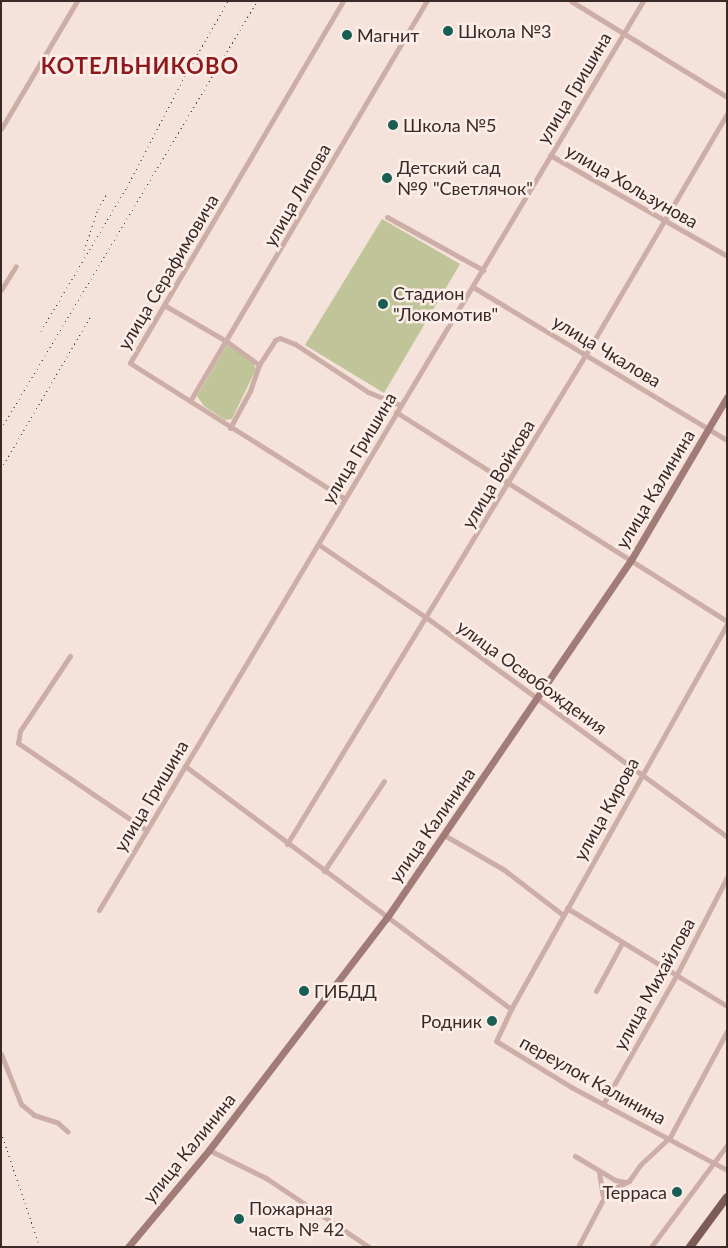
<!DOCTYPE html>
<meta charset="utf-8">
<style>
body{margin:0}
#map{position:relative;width:728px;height:1248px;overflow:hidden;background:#f4e2db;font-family:Lato,sans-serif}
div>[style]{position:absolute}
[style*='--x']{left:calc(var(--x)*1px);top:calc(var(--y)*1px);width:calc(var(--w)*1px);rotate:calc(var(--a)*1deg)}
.green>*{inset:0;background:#c0c499}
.street>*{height:5px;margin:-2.5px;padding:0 2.5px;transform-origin:2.5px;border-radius:2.5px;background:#cdaea6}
.secondary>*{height:7px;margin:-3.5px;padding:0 3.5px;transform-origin:3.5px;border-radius:3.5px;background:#a17c77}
.primary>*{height:8px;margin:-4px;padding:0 4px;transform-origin:4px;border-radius:4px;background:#7c5b57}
.rail>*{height:1px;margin-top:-0.5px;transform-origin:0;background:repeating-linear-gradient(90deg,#392927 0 1px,transparent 0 5px)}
.dots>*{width:14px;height:14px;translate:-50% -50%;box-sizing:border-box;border:2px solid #fbeee8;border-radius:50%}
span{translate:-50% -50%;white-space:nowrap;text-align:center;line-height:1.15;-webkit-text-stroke:5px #fbeee8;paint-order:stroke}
.poi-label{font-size:18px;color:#392927}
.left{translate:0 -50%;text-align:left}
.right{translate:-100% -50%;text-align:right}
.street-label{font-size:18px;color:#392927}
.district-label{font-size:22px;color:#8f191a;font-weight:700;letter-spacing:1px}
.frame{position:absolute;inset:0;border:2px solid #392927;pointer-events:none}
</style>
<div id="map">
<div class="green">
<div style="clip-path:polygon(382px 219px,460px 264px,384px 393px,305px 345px)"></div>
<div style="clip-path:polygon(227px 345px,252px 361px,256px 369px,232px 419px,225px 420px,204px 406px,197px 396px)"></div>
</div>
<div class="street">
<div style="--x:343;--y:1;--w:420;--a:120.5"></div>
<div style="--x:130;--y:363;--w:254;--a:32.3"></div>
<div style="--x:571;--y:1;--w:183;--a:31.6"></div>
<div style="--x:1;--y:129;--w:149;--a:-59.3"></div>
<div style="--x:550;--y:155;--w:204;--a:29.7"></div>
<div style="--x:387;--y:217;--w:110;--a:28.9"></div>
<div style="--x:473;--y:287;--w:297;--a:31.1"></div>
<div style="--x:1;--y:290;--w:28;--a:-58"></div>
<div style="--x:164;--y:305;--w:72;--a:30.1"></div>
<div style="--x:226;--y:341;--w:41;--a:36"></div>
<div style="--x:190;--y:401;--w:465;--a:-59.4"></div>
<div style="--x:396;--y:412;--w:391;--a:32.3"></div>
<div style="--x:230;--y:428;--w:42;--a:-61.6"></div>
<div style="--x:250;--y:391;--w:28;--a:-71"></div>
<div style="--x:259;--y:365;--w:30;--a:-57"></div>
<div style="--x:275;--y:340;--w:5;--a:-22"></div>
<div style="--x:280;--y:338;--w:16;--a:22"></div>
<div style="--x:295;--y:344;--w:87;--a:33.3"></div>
<div style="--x:368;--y:392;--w:35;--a:22"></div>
<div style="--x:318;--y:544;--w:132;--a:34.2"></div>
<div style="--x:427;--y:618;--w:371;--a:36.1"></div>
<div style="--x:70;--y:656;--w:90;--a:123.7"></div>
<div style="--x:20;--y:731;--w:12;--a:99"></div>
<div style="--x:18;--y:743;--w:155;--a:34.2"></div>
<div style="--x:185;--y:766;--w:407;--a:36.7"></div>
<div style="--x:511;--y:1009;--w:35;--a:115"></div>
<div style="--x:496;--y:1041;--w:88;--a:31.5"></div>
<div style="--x:571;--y:1087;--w:177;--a:28"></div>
<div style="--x:444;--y:835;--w:68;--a:30"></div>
<div style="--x:503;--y:869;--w:76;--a:37.5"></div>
<div style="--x:287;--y:844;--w:574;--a:-58.61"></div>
<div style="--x:586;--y:354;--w:278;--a:-59.6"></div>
<div style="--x:324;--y:871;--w:108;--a:-56.3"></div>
<div style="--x:567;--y:908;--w:188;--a:31.5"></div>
<div style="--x:99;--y:910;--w:1059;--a:-59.1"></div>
<div style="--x:596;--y:991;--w:55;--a:-61.6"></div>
<div style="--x:511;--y:1009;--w:441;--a:-60.7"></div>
<div style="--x:1;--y:1054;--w:54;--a:68.2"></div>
<div style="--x:21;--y:1104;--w:17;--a:40"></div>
<div style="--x:34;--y:1115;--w:25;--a:18"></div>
<div style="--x:58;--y:1123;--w:13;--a:42"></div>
<div style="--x:603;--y:1104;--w:147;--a:-60.3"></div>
<div style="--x:676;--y:976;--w:111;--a:-62.7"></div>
<div style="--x:209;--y:1150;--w:64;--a:26.2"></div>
<div style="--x:266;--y:1178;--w:124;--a:33.8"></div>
<div style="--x:575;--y:1156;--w:47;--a:31"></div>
<div style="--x:615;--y:1180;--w:10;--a:11"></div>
<div style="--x:599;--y:1172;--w:24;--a:81"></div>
<div style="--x:578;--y:1247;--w:62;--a:-62.2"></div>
<div style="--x:607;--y:1192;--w:25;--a:-27"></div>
<div style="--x:629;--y:1181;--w:19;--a:-55"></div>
<div style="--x:640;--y:1165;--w:41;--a:-43"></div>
<div style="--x:670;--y:1137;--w:120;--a:-61.7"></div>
<div style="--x:651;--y:1247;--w:127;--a:-53.3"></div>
</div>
<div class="secondary">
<div style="--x:128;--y:1247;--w:126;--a:-50.1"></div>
<div style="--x:209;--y:1150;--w:295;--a:-52.6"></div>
<div style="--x:388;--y:916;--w:431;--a:-55.7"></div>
<div style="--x:631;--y:560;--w:189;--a:-59.5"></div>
</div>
<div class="primary">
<div style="--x:690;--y:1247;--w:62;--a:-53.5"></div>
</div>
<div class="rail">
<div style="--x:84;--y:250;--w:43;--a:-71.1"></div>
<div style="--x:98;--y:209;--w:20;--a:-60"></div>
<div style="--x:41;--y:331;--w:168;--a:-59.2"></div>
<div style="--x:127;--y:187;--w:115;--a:-62.5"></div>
<div style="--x:180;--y:85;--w:97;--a:-60.3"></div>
<div style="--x:1;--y:429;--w:499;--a:-59.1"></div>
<div style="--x:1;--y:469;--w:176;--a:-59.6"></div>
<div style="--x:1;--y:1132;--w:121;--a:71.3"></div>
</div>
<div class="dots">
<div style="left:448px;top:31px;background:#195e52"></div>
<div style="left:347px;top:35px;background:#195e52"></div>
<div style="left:393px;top:125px;background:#195e52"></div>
<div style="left:387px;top:178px;background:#195e52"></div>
<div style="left:383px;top:304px;background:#195e52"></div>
<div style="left:304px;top:991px;background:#195e52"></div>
<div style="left:492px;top:1021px;background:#195e52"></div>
<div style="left:677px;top:1192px;background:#195e52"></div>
<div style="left:239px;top:1219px;background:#195e52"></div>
</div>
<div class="poi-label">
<span class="left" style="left:458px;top:31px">Школа №3</span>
<span class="left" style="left:357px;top:35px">Магнит</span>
<span class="left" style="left:403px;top:125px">Школа №5</span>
<span class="left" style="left:397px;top:178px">Детский сад<br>№9 "Светлячок"</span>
<span class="left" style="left:393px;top:304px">Стадион<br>"Локомотив"</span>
<span class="left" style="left:314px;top:991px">ГИБДД</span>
<span class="right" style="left:482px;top:1021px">Родник</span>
<span class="right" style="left:667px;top:1192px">Терраса</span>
<span class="left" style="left:249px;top:1219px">Пожарная<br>часть № 42</span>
</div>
<div class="street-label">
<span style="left:574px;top:88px;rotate:-59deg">улица Гришина</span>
<span style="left:632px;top:186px;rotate:30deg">улица Хользунова</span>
<span style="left:297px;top:195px;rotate:-60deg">улица Липова</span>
<span style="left:168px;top:272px;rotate:-59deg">улица Серафимовича</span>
<span style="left:607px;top:351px;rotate:31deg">улица Чкалова</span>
<span style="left:359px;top:448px;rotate:-59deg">улица Гришина</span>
<span style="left:498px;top:474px;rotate:-59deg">улица Войкова</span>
<span style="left:655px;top:489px;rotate:-59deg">улица Калинина</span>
<span style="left:532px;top:677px;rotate:36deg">улица Освобождения</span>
<span style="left:151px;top:796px;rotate:-59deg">улица Гришина</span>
<span style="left:606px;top:809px;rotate:-61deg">улица Кирова</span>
<span style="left:432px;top:825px;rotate:-55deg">улица Калинина</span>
<span style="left:654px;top:984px;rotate:-61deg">улица Михайлова</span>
<span style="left:593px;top:1080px;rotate:29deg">переулок Калинина</span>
<span style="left:189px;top:1148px;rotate:-51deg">улица Калинина</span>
</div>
<div class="district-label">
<span style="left:140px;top:66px">КОТЕЛЬНИКОВО</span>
</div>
<div class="frame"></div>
</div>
